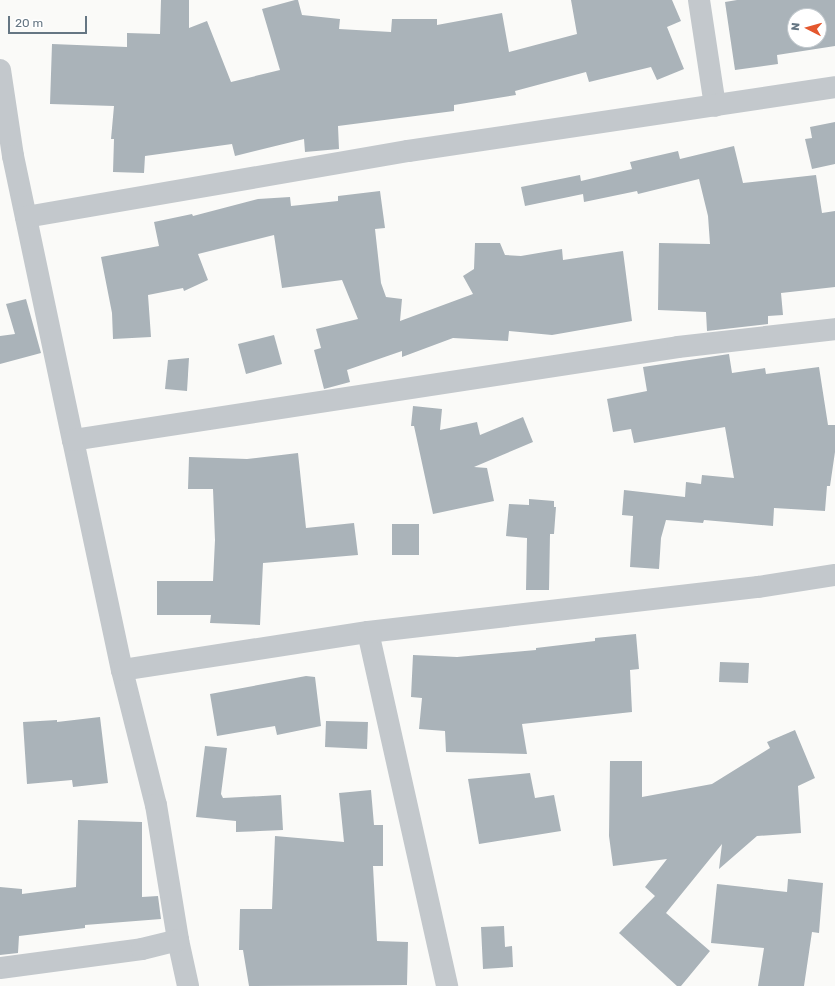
<!DOCTYPE html>
<style>
body{margin:0}
#map{position:relative;width:835px;height:986px;overflow:hidden;background:#fafaf8;font-family:Rubik,sans-serif}
div>[style]{position:absolute}
[style*='--x']{left:calc(var(--x)*1px);top:calc(var(--y)*1px);width:calc(var(--w)*1px);rotate:calc(var(--a)*1deg)}
.building>*{inset:0;background:#aab3b9}
.street>*{height:22px;margin:-11px;padding:0 11px;transform-origin:11px;border-radius:11px;background:#c3c8cc}
span{translate:-50% -50%;white-space:nowrap;text-align:center;line-height:1.15;-webkit-text-stroke:4px #fff;paint-order:stroke}
.north{position:absolute;left:787px;top:8px;width:40px;height:40px;box-sizing:border-box;background:#fff;border:1px solid #c1c8cd;border-radius:50%;rotate:276deg;font-size:11px;font-weight:700;line-height:16px;text-align:center;color:#657683}
.north::after{content:'';display:block;margin:auto;width:14px;height:18px;background:#e4572e;clip-path:polygon(50% 0,100% 100%,50% 72%,0 100%)}
.scale{position:absolute;left:8px;top:16px;width:79px;height:18px;box-sizing:border-box;border:2px solid #657683;border-top:0;padding-left:5px;font-size:12px;line-height:14px;white-space:nowrap;color:#657683;-webkit-text-stroke:3px #fff;paint-order:stroke}
</style>
<div id="map">
<div class="building">
<div style="clip-path:polygon(161px 0,189px 0,189px 28px,207px 21px,231px 82px,280px 70px,262px 9px,295px 0,298px 0,302px 15px,340px 19px,339px 29px,391px 32px,392px 19px,437px 19px,437px 25px,502px 13px,509px 52px,577px 34px,571px 0,672px 0,681px 21px,667px 27px,684px 69px,657px 80px,651px 67px,589px 82px,586px 72px,515px 91px,516px 95px,454px 105px,454px 111px,338px 126px,339px 149px,305px 152px,304px 139px,235px 156px,232px 144px,145px 156px,144px 173px,113px 172px,114px 139px,111px 139px,114px 106px,50px 104px,52px 44px,127px 47px,127px 33px,160px 34px)"></div>
<div style="clip-path:polygon(evenodd,737px 0,835px 0,835px 46px,777px 55px,778px 64px,735px 70px,725px 2px,737px 0,795px 16px,819px 16px,819px 40px,795px 40px,795px 16px)"></div>
<div style="clip-path:polygon(835px 122px,835px 164px,812px 169px,805px 139px,812px 138px,810px 127px)"></div>
<div style="clip-path:polygon(734px 146px,743px 183px,816px 175px,822px 213px,835px 211px,835px 287px,781px 293px,783px 315px,768px 316px,768px 324px,707px 331px,706px 312px,658px 310px,659px 243px,710px 244px,708px 216px,699px 179px,638px 194px,637px 191px,584px 202px,583px 194px,525px 206px,521px 187px,580px 175px,581px 181px,632px 169px,630px 162px,678px 151px,680px 159px)"></div>
<div style="clip-path:polygon(380px 191px,385px 228px,375px 229px,381px 283px,386px 297px,402px 299px,400px 321px,473px 294px,463px 276px,474px 269px,475px 243px,500px 243px,505px 255px,521px 256px,562px 249px,563px 260px,623px 251px,632px 321px,552px 335px,509px 331px,508px 341px,453px 338px,402px 357px,402px 351px,347px 370px,350px 382px,324px 389px,314px 350px,321px 348px,316px 329px,358px 319px,342px 280px,282px 288px,274px 235px,198px 254px,208px 280px,184px 291px,183px 288px,148px 295px,151px 337px,113px 339px,112px 313px,101px 257px,159px 246px,154px 222px,192px 214px,193px 216px,258px 199px,290px 197px,291px 206px,338px 201px,338px 196px)"></div>
<div style="clip-path:polygon(26px 299px,41px 353px,0 364px,0 336px,15px 334px,6px 304px)"></div>
<div style="clip-path:polygon(274px 335px,282px 364px,246px 374px,238px 344px)"></div>
<div style="clip-path:polygon(729px 354px,732px 373px,765px 368px,766px 374px,819px 367px,828px 425px,835px 425px,835px 452px,830px 486px,827px 486px,825px 511px,774px 508px,773px 526px,704px 520px,703px 523px,666px 520px,661px 538px,659px 569px,630px 567px,633px 516px,622px 515px,624px 490px,685px 497px,686px 482px,701px 484px,702px 475px,734px 478px,725px 427px,634px 443px,631px 429px,613px 432px,607px 399px,647px 391px,643px 367px)"></div>
<div style="clip-path:polygon(189px 358px,187px 391px,165px 389px,168px 360px)"></div>
<div style="clip-path:polygon(413px 406px,442px 409px,440px 430px,477px 422px,480px 435px,523px 417px,533px 442px,474px 467px,487px 468px,494px 501px,433px 514px,414px 426px,411px 426px)"></div>
<div style="clip-path:polygon(298px 453px,306px 528px,354px 523px,358px 555px,263px 563px,260px 625px,210px 623px,211px 615px,157px 615px,157px 581px,213px 581px,215px 540px,213px 489px,188px 489px,189px 457px,247px 459px)"></div>
<div style="clip-path:polygon(529px 499px,554px 501px,554px 507px,556px 507px,554px 534px,550px 534px,549px 590px,526px 590px,527px 538px,506px 536px,509px 504px,529px 505px)"></div>
<div style="clip-path:polygon(392px 524px,419px 524px,419px 555px,392px 555px)"></div>
<div style="clip-path:polygon(636px 634px,639px 669px,630px 670px,632px 712px,522px 724px,527px 754px,446px 752px,445px 731px,419px 729px,422px 698px,411px 697px,413px 655px,457px 657px,536px 650px,536px 648px,595px 641px,595px 638px)"></div>
<div style="clip-path:polygon(720px 662px,749px 663px,748px 683px,719px 682px)"></div>
<div style="clip-path:polygon(306px 676px,315px 677px,321px 726px,277px 735px,275px 726px,217px 736px,210px 694px)"></div>
<div style="clip-path:polygon(100px 717px,108px 783px,73px 787px,72px 780px,27px 784px,23px 722px,57px 720px,57px 722px)"></div>
<div style="clip-path:polygon(326px 721px,368px 722px,367px 749px,325px 747px)"></div>
<div style="clip-path:polygon(795px 730px,815px 778px,798px 786px,801px 833px,757px 836px,719px 869px,722px 844px,666px 913px,710px 951px,681px 986px,677px 986px,619px 933px,655px 896px,645px 887px,667px 859px,613px 866px,609px 836px,610px 761px,642px 761px,642px 797px,712px 784px,770px 748px,767px 742px)"></div>
<div style="clip-path:polygon(205px 746px,227px 748px,221px 794px,223px 798px,281px 795px,283px 830px,236px 832px,236px 821px,196px 817px)"></div>
<div style="clip-path:polygon(530px 773px,535px 798px,554px 795px,561px 831px,479px 844px,468px 779px)"></div>
<div style="clip-path:polygon(371px 790px,374px 825px,383px 825px,383px 866px,373px 866px,377px 941px,408px 942px,407px 985px,249px 986px,243px 950px,239px 950px,240px 909px,272px 909px,275px 836px,344px 842px,339px 793px)"></div>
<div style="clip-path:polygon(78px 820px,142px 822px,142px 897px,158px 896px,161px 919px,85px 925px,85px 928px,19px 936px,18px 953px,0 955px,0 887px,22px 889px,22px 894px,76px 887px)"></div>
<div style="clip-path:polygon(788px 879px,823px 883px,819px 933px,812px 932px,804px 986px,758px 986px,764px 948px,711px 943px,717px 884px,787px 892px)"></div>
<div style="clip-path:polygon(504px 926px,505px 947px,512px 946px,513px 967px,483px 969px,481px 927px)"></div>
</div>
<div class="street">
<div style="--x:699;--y:0;--w:107;--a:81.4"></div>
<div style="--x:0;--y:70;--w:87;--a:81.4"></div>
<div style="--x:13;--y:156;--w:290;--a:78.1"></div>
<div style="--x:73;--y:440;--w:235;--a:78"></div>
<div style="--x:122;--y:670;--w:139;--a:75.9"></div>
<div style="--x:156;--y:805;--w:137;--a:80.7"></div>
<div style="--x:178;--y:940;--w:47;--a:77.7"></div>
<div style="--x:26;--y:217;--w:388;--a:-9.8"></div>
<div style="--x:408;--y:151;--w:432;--a:-8.5"></div>
<div style="--x:73;--y:440;--w:612;--a:-8.74"></div>
<div style="--x:678;--y:347;--w:158;--a:-6.5"></div>
<div style="--x:368;--y:632;--w:363;--a:77.4"></div>
<div style="--x:122;--y:670;--w:249;--a:-8.8"></div>
<div style="--x:368;--y:632;--w:393;--a:-6.6"></div>
<div style="--x:758;--y:587;--w:78;--a:-8.9"></div>
<div style="--x:0;--y:968;--w:143;--a:-7.6"></div>
<div style="--x:142;--y:949;--w:37;--a:-14"></div>
</div>
<div class="north">N</div>
<div class="scale">20 m</div>
</div>
